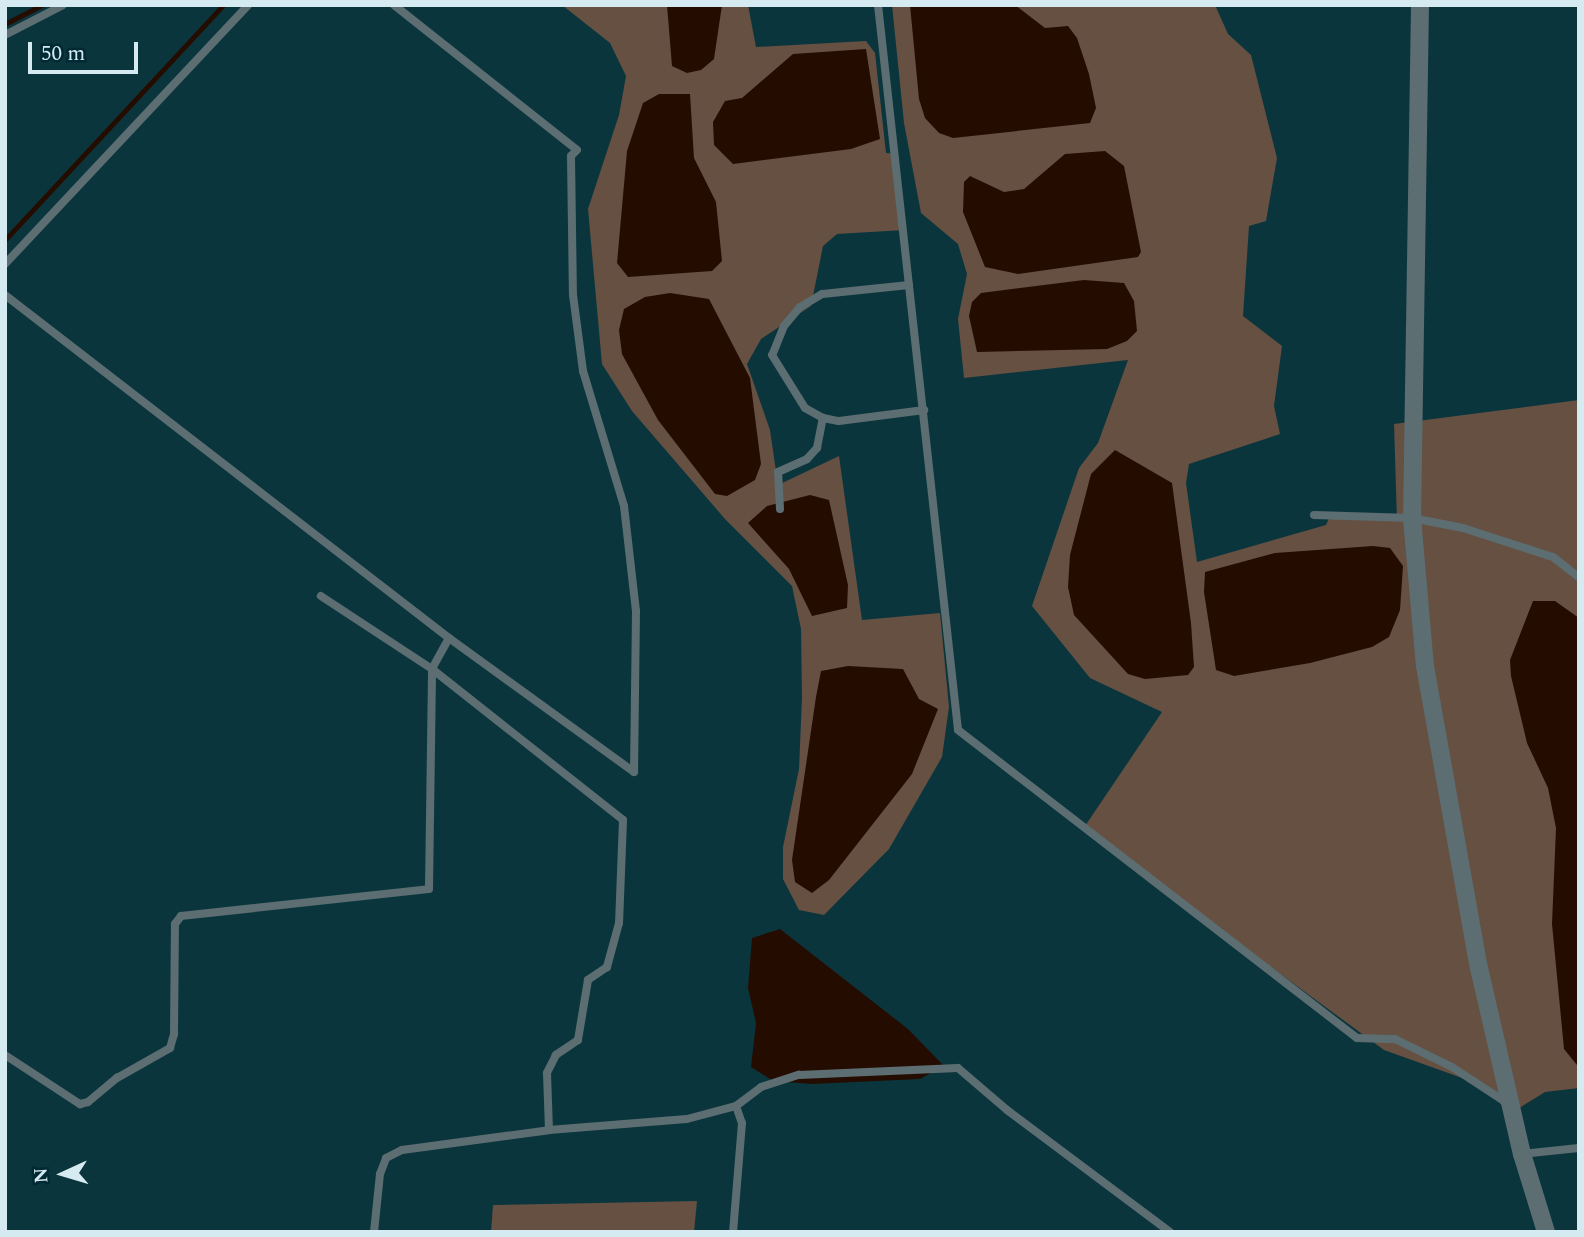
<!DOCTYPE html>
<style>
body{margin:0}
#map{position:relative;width:1584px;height:1237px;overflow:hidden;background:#0b353d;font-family:Spectral,serif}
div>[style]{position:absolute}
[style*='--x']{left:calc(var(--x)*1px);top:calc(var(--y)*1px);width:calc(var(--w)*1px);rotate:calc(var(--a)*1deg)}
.green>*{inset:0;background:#655042}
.water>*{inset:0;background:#240d00}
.stream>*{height:4.5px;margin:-2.25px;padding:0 2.25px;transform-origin:2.25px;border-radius:2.25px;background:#240d00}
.service>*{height:8px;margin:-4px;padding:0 4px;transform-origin:4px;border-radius:4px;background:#5c6e72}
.tertiary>*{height:18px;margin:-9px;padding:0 9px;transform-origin:9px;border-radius:9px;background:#5c6e72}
span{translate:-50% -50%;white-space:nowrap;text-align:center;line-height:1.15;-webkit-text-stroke:6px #002a33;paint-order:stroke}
.frame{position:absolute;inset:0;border:7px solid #d6ebf1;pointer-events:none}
.north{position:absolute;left:28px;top:1139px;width:70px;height:70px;-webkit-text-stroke:5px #002a33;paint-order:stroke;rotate:266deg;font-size:19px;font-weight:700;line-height:28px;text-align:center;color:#d6ebf1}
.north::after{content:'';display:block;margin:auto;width:24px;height:32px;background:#d6ebf1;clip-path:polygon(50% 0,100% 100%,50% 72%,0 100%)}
.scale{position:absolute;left:28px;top:42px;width:110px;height:32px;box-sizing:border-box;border:4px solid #d6ebf1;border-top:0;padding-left:9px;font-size:21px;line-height:24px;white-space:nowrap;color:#d6ebf1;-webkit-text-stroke:5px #002a33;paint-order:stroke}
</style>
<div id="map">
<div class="green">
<div style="clip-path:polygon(562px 5px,748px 5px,756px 47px,866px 41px,875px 53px,886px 153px,898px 154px,904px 230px,837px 234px,823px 246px,811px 306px,761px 339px,747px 364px,770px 430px,778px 485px,839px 456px,862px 620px,940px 613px,949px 707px,942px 757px,889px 849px,824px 915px,799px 910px,783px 879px,783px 847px,799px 769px,802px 698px,801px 629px,792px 586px,725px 519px,632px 411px,602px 364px,588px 209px,619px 115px,626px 76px,610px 43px)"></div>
<div style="clip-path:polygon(892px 5px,1215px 5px,1228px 34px,1251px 55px,1277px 158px,1266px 221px,1249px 226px,1243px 316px,1282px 346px,1274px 406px,1280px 434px,1189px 464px,1186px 483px,1197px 562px,1326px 525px,1330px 516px,1397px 521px,1394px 424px,1579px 400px,1579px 1088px,1545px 1092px,1508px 1115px,1490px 1088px,1384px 1050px,1083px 829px,1162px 712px,1090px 678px,1032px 606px,1079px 468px,1098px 443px,1128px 360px,964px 378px,958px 319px,967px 274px,958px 244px,921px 213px,904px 123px)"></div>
<div style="clip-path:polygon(697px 1201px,694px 1232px,491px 1232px,493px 1205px)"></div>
</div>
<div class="water">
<div style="clip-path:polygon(667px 5px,722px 5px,714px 59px,701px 70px,687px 73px,672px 66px)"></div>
<div style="clip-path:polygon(910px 5px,1015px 5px,1045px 28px,1068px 26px,1077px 38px,1089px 74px,1096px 108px,1090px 123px,953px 138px,939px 133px,925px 118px,919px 99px)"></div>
<div style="clip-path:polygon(866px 49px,880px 139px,851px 149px,733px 164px,714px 145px,713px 122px,725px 101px,742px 98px,793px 54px)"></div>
<div style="clip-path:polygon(659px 94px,690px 94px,694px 158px,716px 202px,722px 261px,712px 271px,628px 277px,617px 263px,627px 151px,643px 103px)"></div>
<div style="clip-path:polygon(1105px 151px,1124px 166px,1141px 252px,1138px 257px,1018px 274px,985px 267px,963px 212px,964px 182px,970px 176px,1004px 192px,1024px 189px,1065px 154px)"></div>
<div style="clip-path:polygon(1084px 280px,1124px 283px,1134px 301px,1137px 331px,1127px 341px,1107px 349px,977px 352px,969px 316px,972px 302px,981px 293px)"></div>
<div style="clip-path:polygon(670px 293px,709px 299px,750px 378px,761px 464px,755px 480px,727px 496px,715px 494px,658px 420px,622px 354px,619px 330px,624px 309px,645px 297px)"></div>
<div style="clip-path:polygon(1115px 450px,1172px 483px,1191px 623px,1194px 667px,1188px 675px,1145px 679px,1128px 674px,1074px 615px,1068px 587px,1070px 555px,1091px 474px)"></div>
<div style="clip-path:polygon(810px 495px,829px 500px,848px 585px,847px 608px,812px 616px,789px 569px,748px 523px,767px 506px)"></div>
<div style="clip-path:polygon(1373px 546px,1390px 548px,1403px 566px,1400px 610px,1389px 637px,1372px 647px,1310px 663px,1234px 676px,1216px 670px,1204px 592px,1205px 572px,1275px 553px)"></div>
<div style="clip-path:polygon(1533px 601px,1555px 601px,1579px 618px,1577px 1065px,1564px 1049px,1552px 924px,1556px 828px,1548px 788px,1527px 743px,1511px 676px,1510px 660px)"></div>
<div style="clip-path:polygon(848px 666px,903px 669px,919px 699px,938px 709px,912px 774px,829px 880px,812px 893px,795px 882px,792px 860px,816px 697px,821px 671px)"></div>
<div style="clip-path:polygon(780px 929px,908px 1029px,944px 1066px,920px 1079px,812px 1084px,773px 1081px,751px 1067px,756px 1023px,748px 988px,752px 938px)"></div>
</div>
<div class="stream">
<div style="--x:5;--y:24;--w:42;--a:-27.2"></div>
<div style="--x:5;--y:240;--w:321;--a:-47.1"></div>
</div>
<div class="service">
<div style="--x:394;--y:5;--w:233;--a:38.4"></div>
<div style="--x:577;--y:150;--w:8;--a:135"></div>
<div style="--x:571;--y:156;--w:139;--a:89.2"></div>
<div style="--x:573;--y:295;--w:77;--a:82.5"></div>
<div style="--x:583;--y:371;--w:141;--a:73.1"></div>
<div style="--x:624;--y:506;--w:106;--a:83.5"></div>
<div style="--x:636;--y:611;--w:161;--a:90.7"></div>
<div style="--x:634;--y:772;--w:228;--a:-144.1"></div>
<div style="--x:878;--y:5;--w:729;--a:83.7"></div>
<div style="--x:958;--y:730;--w:504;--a:37.67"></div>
<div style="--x:1357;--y:1038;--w:38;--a:2"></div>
<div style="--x:1395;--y:1039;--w:64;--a:26.2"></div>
<div style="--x:1452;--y:1067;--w:66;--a:33.2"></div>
<div style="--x:5;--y:35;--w:65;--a:-27.3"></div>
<div style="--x:5;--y:264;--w:355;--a:-46.8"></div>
<div style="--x:909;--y:285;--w:87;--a:174.1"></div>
<div style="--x:822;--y:294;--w:26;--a:149"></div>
<div style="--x:800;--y:307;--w:25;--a:130"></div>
<div style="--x:784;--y:326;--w:31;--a:112"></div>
<div style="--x:772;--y:355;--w:62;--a:58.1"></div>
<div style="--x:805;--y:408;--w:21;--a:29"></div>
<div style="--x:823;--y:418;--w:16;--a:11"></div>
<div style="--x:839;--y:421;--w:86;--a:-7.4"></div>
<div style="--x:5;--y:295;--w:561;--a:37.69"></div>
<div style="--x:449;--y:638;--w:35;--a:119"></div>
<div style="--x:432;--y:669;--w:133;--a:-146.7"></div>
<div style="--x:780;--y:509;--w:37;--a:-93"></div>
<div style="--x:778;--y:472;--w:32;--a:-24"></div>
<div style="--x:807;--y:459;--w:15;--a:-48"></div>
<div style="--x:817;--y:448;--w:31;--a:-79"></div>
<div style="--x:1314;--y:515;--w:98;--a:1.8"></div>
<div style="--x:1412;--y:518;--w:52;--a:11.1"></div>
<div style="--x:1463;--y:528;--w:95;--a:17.9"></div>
<div style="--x:1553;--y:557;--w:33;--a:38"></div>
<div style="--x:5;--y:1055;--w:90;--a:33.2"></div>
<div style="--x:80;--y:1104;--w:8;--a:-14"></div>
<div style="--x:88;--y:1102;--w:38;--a:-40"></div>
<div style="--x:117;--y:1078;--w:61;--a:-29.5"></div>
<div style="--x:170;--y:1048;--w:15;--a:-74"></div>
<div style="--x:174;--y:1034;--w:110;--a:-89.5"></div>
<div style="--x:175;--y:924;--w:10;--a:-53"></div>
<div style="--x:181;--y:916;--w:249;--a:-6.2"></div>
<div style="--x:429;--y:889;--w:220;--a:-89.2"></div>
<div style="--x:432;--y:669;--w:243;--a:38.3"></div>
<div style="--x:623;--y:820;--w:103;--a:92.2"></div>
<div style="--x:619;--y:923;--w:46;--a:105.3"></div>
<div style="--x:607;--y:967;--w:23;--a:146"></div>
<div style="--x:588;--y:980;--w:61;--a:99.5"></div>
<div style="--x:578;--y:1040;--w:27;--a:146"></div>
<div style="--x:556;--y:1055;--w:20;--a:117"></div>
<div style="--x:547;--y:1073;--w:57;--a:88"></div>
<div style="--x:736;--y:1106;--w:31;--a:-37"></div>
<div style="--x:761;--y:1087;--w:40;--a:-18"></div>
<div style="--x:799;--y:1075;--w:159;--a:-2.5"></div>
<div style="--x:958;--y:1068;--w:65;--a:40.6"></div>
<div style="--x:1007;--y:1110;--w:204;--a:36.8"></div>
<div style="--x:1522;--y:1154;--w:57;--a:-6"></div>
<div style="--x:374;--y:1232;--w:58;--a:-84.1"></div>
<div style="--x:380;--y:1174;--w:17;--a:-69"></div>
<div style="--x:386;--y:1158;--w:18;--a:-27"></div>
<div style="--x:402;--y:1150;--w:148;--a:-7.7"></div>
<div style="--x:549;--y:1130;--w:138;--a:-4.6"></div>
<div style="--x:687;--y:1119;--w:51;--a:-14.9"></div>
<div style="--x:736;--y:1106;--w:18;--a:71"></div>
<div style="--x:742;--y:1123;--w:109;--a:94.7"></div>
</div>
<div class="tertiary">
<div style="--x:1420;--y:5;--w:513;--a:90.89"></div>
<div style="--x:1412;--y:518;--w:149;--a:85"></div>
<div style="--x:1425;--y:666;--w:307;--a:79.9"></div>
<div style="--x:1479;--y:968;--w:191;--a:77"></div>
<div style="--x:1522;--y:1154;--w:82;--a:72.9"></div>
</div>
<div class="frame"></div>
<div class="north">N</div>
<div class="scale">50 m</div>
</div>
